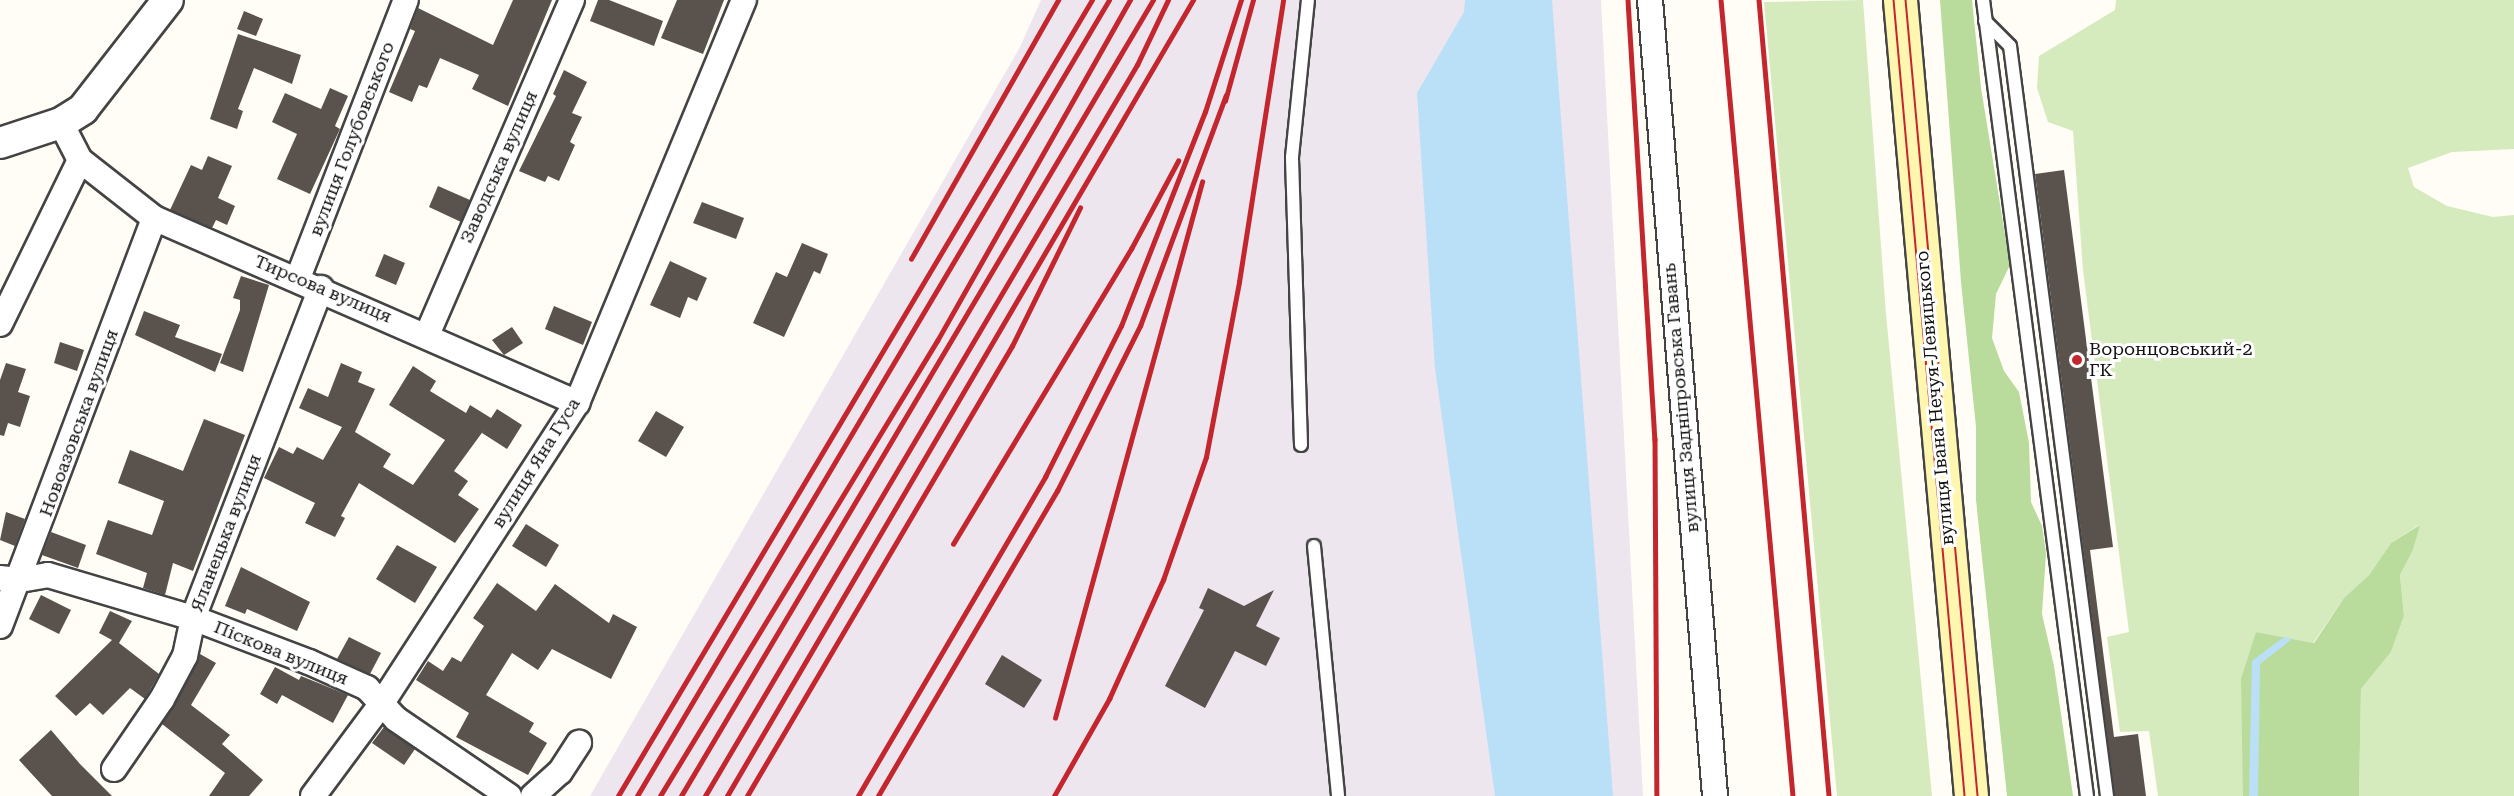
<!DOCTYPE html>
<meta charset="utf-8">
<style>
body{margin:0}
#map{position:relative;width:2514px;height:796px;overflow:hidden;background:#fffdf5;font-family:"Roboto Serif",serif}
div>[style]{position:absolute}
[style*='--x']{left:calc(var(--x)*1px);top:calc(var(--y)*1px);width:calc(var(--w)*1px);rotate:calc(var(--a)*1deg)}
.industrial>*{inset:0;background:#eee6ef}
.green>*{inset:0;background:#d5ebbd}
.forest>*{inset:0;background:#b9dc9c}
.water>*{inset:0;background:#b9e0f7}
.building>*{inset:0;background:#5a524d}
.roads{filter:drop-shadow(2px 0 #444) drop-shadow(-2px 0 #444) drop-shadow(0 2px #444) drop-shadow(0 -2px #444)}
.service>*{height:12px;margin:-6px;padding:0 6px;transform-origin:6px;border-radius:6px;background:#fff}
.minor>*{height:24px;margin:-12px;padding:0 12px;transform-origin:12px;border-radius:12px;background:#fff}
.tertiary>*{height:30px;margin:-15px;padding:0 15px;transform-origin:15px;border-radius:15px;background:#fff}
.secondary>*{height:33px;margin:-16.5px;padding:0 16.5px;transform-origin:16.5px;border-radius:16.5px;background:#fff6b0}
.tram>*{height:1.5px;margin:-0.75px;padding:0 0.75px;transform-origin:0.75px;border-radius:0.75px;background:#c4262e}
.rail>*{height:4.5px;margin:-2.25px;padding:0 2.25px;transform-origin:2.25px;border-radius:2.25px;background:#c4262e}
.dots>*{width:16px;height:16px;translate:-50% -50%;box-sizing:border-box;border:3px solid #fff;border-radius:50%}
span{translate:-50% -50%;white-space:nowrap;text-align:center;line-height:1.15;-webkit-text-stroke:6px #fff;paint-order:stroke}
.street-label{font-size:18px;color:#111}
.poi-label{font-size:18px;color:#111}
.left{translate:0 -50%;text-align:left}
</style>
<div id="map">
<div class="industrial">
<div style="clip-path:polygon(1041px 0,1601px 0,1643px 796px,590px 796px,1020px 47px)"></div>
</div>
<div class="green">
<div style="clip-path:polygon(1863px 0,1886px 314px,1932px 796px,1837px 796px,1764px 2px)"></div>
<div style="clip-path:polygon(2116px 0,2514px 0,2514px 149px,2452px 152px,2408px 168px,2414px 187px,2447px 206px,2493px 217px,2514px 215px,2514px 796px,2359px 796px,2361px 689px,2391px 652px,2404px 616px,2400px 575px,2413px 550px,2419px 525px,2391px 543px,2369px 575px,2344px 598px,2313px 643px,2256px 632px,2243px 796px,2158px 796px,2149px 731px,2120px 732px,2107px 637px,2129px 632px,2083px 270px,2073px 131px,2048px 122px,2037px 88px,2039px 56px,2115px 10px)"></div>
</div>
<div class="forest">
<div style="clip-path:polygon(1940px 0,1972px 0,1981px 88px,2010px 265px,1996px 294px,1992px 338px,2004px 371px,2019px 392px,2029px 443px,2031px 502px,2042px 526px,2046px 553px,2042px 614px,2054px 666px,2073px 796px,2007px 796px,1976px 500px,1976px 427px,1961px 282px)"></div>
<div style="clip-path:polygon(2420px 525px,2413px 550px,2400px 575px,2404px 616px,2391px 652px,2361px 689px,2359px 796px,2243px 796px,2241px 679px,2256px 632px,2314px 643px,2344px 598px,2369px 575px,2391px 543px)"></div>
</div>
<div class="water">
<div style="clip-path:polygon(1465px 0,1552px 0,1613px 796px,1495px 796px,1435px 368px,1417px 93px,1464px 12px)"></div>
<div style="clip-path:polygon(2284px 637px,2292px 639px,2260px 664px,2258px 796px,2249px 796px,2252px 661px)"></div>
</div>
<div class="building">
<div style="clip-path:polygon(513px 0,552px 0,508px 106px,472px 89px,479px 75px,440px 58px,427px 88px,419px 85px,412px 102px,389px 92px,415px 31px,410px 29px,418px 8px,493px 45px)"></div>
<div style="clip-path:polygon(598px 0,609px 0,663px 21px,654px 46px,590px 21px)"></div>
<div style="clip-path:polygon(677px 0,724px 0,703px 54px,661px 38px)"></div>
<div style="clip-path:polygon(244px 11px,263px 19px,256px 36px,237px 29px)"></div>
<div style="clip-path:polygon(238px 34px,301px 55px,292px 84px,254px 68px,238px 109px,243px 111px,237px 129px,210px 119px)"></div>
<div style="clip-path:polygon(564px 70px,587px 82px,572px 113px,582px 117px,570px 142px,575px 145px,559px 181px,548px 176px,545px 182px,519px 171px,556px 96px,553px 94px)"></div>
<div style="clip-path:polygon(330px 88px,348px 96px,335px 126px,340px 129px,310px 194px,277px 179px,297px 134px,272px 122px,285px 93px,321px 109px)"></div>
<div style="clip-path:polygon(208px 156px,232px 166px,218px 198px,235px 206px,227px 225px,216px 220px,212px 228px,170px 210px,191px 165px,202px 170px)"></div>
<div style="clip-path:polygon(2064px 170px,2113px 547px,2090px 550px,2114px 737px,2138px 734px,2146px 796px,2115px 796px,2035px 174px)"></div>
<div style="clip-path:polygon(438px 186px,470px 200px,461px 222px,429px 207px)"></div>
<div style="clip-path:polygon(702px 202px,744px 218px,736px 239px,693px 223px)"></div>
<div style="clip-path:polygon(802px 243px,828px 254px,820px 274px,814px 271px,784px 337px,753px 323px,776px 272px,787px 277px)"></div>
<div style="clip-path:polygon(384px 254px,405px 263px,396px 285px,375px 276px)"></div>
<div style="clip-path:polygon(670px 261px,707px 278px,697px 301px,688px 297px,680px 318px,650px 305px)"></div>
<div style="clip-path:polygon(241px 276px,269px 285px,243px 372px,220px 363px,240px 310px,240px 300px,233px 298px)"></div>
<div style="clip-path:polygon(554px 306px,592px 322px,583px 345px,545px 329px)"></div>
<div style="clip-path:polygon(144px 311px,180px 325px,175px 337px,222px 354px,215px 372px,135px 335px)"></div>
<div style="clip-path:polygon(512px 327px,523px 343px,504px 355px,492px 340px)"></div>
<div style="clip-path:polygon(60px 342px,84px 350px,77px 371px,54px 363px)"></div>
<div style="clip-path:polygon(6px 363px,26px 369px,18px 392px,30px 396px,20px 427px,8px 423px,4px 436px,0 435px,0 380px)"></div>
<div style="clip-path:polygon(341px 363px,362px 372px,358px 382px,375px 389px,355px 432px,391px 454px,383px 467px,413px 485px,445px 440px,389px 405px,413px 366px,436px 381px,430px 391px,466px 413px,470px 405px,491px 418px,497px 409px,522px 425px,507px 449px,482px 433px,484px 430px,454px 471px,468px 481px,458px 495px,479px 509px,455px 543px,359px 483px,341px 516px,345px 518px,335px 537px,305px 523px,315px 503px,264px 478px,279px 447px,293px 454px,297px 447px,323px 460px,342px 427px,299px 408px,308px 388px,328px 397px)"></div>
<div style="clip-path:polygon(656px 411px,684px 427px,666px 457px,638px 441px)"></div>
<div style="clip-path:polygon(204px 419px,245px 435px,193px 571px,173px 563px,165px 595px,143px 588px,147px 573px,96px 554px,108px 520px,152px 535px,164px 501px,118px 483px,130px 450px,183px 471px)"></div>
<div style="clip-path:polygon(6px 512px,25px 519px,15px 546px,0 540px)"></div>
<div style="clip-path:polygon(526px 524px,559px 545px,546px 567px,512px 546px)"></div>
<div style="clip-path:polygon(51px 532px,86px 545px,78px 568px,42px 555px)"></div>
<div style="clip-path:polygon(397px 545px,437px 567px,415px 603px,376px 579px)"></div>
<div style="clip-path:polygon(241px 567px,310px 602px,297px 631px,247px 609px,245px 614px,225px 606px)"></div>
<div style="clip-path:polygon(497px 583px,536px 611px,555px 584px,609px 623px,613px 614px,637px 627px,611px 679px,552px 649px,538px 670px,512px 653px,486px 695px,534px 723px,529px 732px,547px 743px,528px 775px,456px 737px,469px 713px,416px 680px,428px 661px,443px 671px,452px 657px,461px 662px,484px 626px,473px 618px)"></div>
<div style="clip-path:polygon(1208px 588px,1244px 606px,1274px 590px,1256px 626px,1280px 638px,1266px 666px,1235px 651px,1205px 708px,1165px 686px,1204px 610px,1199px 608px)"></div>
<div style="clip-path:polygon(41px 595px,71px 610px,59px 634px,29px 619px)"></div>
<div style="clip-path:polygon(110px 611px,132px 621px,119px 643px,159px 674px,145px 699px,130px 688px,103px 715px,90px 703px,76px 716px,55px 696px,112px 640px,99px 633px)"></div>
<div style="clip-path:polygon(349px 637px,381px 653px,370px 674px,337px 659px)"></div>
<div style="clip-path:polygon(200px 654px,216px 663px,191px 705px,230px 735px,222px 744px,263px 780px,249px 796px,209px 796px,225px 773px,162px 724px)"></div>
<div style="clip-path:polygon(1002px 655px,1042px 680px,1024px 708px,985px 684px)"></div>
<div style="clip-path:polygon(275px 667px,299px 680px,301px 676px,348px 695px,333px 723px,282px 695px,277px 704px,260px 694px)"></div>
<div style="clip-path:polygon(384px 727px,415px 749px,404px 765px,372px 743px)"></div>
<div style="clip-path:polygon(51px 730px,80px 764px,112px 796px,52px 796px,19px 760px)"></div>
</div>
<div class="roads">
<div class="service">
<div style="--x:1983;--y:0;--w:803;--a:82.56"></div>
<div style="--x:1985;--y:21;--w:35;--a:45"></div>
<div style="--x:2010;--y:46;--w:756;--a:82.63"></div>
<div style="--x:1301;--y:445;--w:288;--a:-91.8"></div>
<div style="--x:1292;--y:157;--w:158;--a:-84.2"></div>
<div style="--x:1314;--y:546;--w:251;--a:84.5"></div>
</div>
<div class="minor">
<div style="--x:1650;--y:0;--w:799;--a:85.33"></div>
<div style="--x:80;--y:160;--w:94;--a:38.1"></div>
<div style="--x:154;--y:218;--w:462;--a:23.6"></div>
<div style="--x:298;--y:278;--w:298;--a:-68.8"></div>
<div style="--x:0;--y:324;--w:182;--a:-64"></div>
<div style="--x:80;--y:160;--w:42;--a:-117.2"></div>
<div style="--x:427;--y:335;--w:365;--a:-66.6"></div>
<div style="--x:0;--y:578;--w:20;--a:6"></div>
<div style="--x:20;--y:580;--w:28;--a:-10"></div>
<div style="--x:48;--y:575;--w:151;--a:16.5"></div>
<div style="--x:193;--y:618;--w:124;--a:20.8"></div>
<div style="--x:309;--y:662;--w:64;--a:24.1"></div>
<div style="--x:367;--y:688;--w:42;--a:46.9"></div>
<div style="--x:396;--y:719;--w:137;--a:34.3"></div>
<div style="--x:0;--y:626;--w:436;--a:-69.3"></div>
<div style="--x:114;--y:769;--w:85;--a:-55.6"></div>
<div style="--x:162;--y:699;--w:49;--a:-61.9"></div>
<div style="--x:185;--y:656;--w:39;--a:-78"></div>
<div style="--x:193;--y:618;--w:354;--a:-68.8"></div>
<div style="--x:313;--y:796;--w:116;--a:-53.4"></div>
<div style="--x:382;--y:703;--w:358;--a:-57"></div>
<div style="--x:577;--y:403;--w:436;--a:-67.5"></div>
<div style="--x:533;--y:796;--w:36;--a:-42"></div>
<div style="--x:560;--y:772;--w:35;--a:-57"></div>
</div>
<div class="tertiary">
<div style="--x:0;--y:143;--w:64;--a:-18.2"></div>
<div style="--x:61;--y:123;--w:26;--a:-32"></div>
<div style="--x:83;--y:109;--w:138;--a:-52.1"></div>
</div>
<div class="secondary">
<div style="--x:1900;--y:0;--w:799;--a:84.9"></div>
</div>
</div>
<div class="tram">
<div style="--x:1894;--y:0;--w:799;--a:84.9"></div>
<div style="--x:1906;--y:0;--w:799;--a:84.83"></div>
</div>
<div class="rail">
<div style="--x:1628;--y:0;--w:440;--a:86.5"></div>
<div style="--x:1655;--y:439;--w:357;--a:89.7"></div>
<div style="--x:1721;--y:0;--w:799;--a:84.83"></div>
<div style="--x:1759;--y:0;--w:799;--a:84.97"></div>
<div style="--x:1225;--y:101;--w:105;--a:-74.5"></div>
<div style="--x:911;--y:259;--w:298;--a:-60.4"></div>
<div style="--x:953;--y:544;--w:345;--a:-58.9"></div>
<div style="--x:1131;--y:249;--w:100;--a:-61.9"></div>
<div style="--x:1055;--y:718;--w:556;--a:-74.66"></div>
<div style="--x:618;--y:796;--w:926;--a:-59.23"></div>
<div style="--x:637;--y:796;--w:925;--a:-59.33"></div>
<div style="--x:660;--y:796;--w:533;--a:-58.67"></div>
<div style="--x:937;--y:341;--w:392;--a:-60.5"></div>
<div style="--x:681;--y:796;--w:925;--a:-59.33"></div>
<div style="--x:705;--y:796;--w:849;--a:-59.42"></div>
<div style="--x:1137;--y:65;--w:72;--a:-64.5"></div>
<div style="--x:727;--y:796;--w:922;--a:-59.65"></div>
<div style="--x:747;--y:796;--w:522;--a:-59.51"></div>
<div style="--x:1012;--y:346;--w:154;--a:-63.8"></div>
<div style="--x:858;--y:796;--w:370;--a:-59.6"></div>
<div style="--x:1045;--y:477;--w:169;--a:-63.3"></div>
<div style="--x:1121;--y:326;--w:230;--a:-68.6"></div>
<div style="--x:1205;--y:112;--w:118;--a:-72.2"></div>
<div style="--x:878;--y:796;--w:354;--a:-59.6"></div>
<div style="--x:1057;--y:491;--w:185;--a:-63.3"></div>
<div style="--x:1140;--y:326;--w:246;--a:-69.6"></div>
<div style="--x:1054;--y:796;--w:112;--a:-60.4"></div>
<div style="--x:1109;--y:699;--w:131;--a:-65.6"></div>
<div style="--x:1163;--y:580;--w:130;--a:-70.7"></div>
<div style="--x:1206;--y:457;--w:178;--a:-79.3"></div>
<div style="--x:1239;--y:282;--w:285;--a:-81.1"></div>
</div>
<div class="dots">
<div style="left:2077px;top:360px;background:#c4262e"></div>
</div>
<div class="street-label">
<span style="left:352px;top:139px;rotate:-69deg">вулиця Голубовського</span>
<span style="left:499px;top:167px;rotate:-66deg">Заводська вулиця</span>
<span style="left:323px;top:289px;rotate:23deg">Тирсова вулиця</span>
<span style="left:1681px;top:398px;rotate:-95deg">вулиця Задніпровська Гавань</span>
<span style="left:1935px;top:398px;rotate:-95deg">вулиця Івана Нечуя-Левицького</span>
<span style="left:79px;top:423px;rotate:-70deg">Новоазовська вулиця</span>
<span style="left:536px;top:463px;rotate:-58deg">вулиця Яна Гуса</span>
<span style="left:226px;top:533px;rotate:-69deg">Яланецька вулиця</span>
<span style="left:281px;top:653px;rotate:22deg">Піскова вулиця</span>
</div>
<div class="poi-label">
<span class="left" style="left:2089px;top:360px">Воронцовський-2<br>ГК</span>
</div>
</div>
